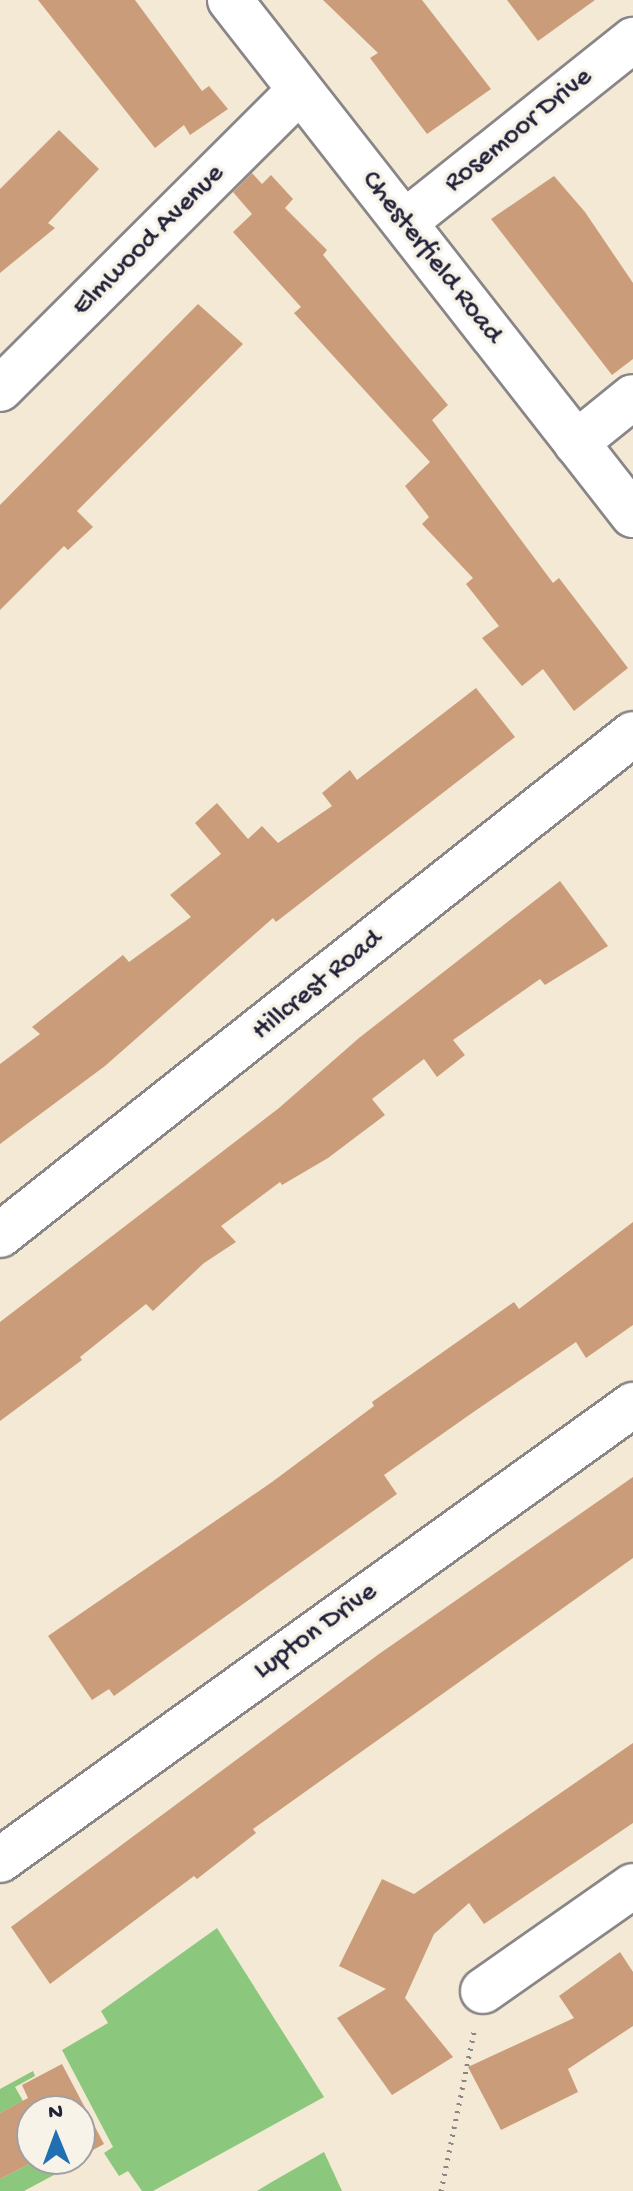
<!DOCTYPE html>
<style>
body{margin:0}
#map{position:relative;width:633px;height:2191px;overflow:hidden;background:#f3e9d4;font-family:"Gochi Hand",sans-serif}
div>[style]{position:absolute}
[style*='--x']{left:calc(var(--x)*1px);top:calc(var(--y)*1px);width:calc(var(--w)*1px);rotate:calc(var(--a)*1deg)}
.green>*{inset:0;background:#8bc87d}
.building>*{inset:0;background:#cb9c7a}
.path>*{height:5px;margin-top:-2.5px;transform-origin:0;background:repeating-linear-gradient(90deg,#8a8688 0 2px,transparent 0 8px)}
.roads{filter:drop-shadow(2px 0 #8a8688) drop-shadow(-2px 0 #8a8688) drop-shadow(0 2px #8a8688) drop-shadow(0 -2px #8a8688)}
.minor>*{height:44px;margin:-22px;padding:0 22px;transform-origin:22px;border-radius:22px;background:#fff}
span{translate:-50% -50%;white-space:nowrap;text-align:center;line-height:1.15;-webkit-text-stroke:7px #f7f3e8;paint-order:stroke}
.street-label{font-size:28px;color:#22223b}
.north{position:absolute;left:16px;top:2095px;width:80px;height:80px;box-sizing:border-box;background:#f7f3e8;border:2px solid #a29fa3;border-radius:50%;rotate:359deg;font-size:22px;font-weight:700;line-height:32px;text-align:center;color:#22223b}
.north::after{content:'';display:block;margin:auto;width:28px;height:36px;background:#1f6fb2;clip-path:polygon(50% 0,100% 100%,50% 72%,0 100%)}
</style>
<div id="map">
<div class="green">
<div style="clip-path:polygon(217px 1928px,324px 2097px,153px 2191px,142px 2191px,128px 2171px,119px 2176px,104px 2153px,113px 2147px,62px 2050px,108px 2023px,101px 2011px)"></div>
<div style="clip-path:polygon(33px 2071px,35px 2076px,15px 2087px,23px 2101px,0 2113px,0 2089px)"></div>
<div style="clip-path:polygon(324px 2152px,342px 2191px,257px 2191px,270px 2183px)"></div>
<div style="clip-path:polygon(39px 2159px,60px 2159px,67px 2168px,24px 2191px,0 2191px,0 2179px)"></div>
</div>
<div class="building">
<div style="clip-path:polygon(38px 0,135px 0,202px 91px,209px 86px,228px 109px,190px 135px,184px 125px,155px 148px)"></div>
<div style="clip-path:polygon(323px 0,422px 0,491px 89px,427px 134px,370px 58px,378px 53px)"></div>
<div style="clip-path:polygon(507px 0,595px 0,538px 41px)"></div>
<div style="clip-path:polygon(59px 130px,99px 169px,48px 223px,55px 228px,0 273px,0 189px)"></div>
<div style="clip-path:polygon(252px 173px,262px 184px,271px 175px,293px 199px,285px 208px,327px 250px,323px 255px,448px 405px,432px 420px,553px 583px,559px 578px,628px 668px,574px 711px,543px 669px,522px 686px,482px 638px,499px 626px,466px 584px,473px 578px,422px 524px,429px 517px,405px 486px,430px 462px,294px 313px,301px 307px,233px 232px,252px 214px,233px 192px)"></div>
<div style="clip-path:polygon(554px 176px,585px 212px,633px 283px,633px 359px,612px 375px,491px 219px)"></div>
<div style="clip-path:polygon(198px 304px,243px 344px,77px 511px,93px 527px,68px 550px,64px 546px,0 610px,0 505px)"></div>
<div style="clip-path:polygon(476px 688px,515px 737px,276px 922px,273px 918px,105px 1066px,0 1144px,0 1064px,40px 1034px,32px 1027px,123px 955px,129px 962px,191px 917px,170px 895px,221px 854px,195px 823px,217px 803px,248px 839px,262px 826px,278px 843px,332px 806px,322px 793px,350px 770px,357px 780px)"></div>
<div style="clip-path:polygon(560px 881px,608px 946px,545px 985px,540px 979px,453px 1040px,465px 1055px,437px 1077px,424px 1059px,372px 1099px,385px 1115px,328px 1158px,282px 1185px,280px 1182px,221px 1226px,236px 1242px,204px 1263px,153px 1311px,146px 1304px,80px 1357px,82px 1360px,0 1421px,0 1322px,279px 1108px,359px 1038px)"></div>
<div style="clip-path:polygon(633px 1222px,633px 1325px,586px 1358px,576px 1342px,472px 1413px,384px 1475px,397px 1494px,114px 1696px,109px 1689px,92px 1700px,48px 1636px,272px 1482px,374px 1406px,372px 1402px,514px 1302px,519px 1309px)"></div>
<div style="clip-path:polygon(633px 1477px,633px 1558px,253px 1829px,256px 1833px,197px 1879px,194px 1876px,50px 1984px,11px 1927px,379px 1654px)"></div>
<div style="clip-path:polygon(633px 1743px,633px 1823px,484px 1924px,469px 1903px,434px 1934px,405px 1998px,453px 2057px,392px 2095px,337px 2018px,386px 1989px,339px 1966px,382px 1879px,414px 1894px)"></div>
<div style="clip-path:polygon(620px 1952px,633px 1972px,633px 2026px,568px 2069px,578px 2092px,501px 2130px,468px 2067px,574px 2018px,559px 1996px)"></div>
<div style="clip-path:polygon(62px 2064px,104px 2144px,80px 2157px,80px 2111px,32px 2111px,32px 2159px,39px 2159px,0 2179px,0 2113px,28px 2098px,22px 2085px)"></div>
</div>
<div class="path">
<div style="--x:441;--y:2191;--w:163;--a:-78.3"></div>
</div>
<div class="roads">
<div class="minor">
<div style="--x:230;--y:0;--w:654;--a:51.96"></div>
<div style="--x:405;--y:222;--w:292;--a:-38.6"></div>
<div style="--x:0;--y:389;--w:421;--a:-44.9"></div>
<div style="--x:576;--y:443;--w:73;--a:-38.9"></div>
<div style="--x:0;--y:1235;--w:807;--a:-38.36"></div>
<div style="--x:0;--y:1860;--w:780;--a:-35.71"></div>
<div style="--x:483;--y:1991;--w:183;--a:-35"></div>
</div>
</div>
<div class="street-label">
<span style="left:519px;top:131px;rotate:-39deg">Rosemoor Drive</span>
<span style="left:149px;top:241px;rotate:-45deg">Elmwood Avenue</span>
<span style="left:431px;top:258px;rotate:52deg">Chesterfield Road</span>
<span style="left:318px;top:986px;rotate:-39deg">Hillcrest Road</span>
<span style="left:316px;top:1632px;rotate:-36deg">Lupton Drive</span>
</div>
<div class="north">N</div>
</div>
